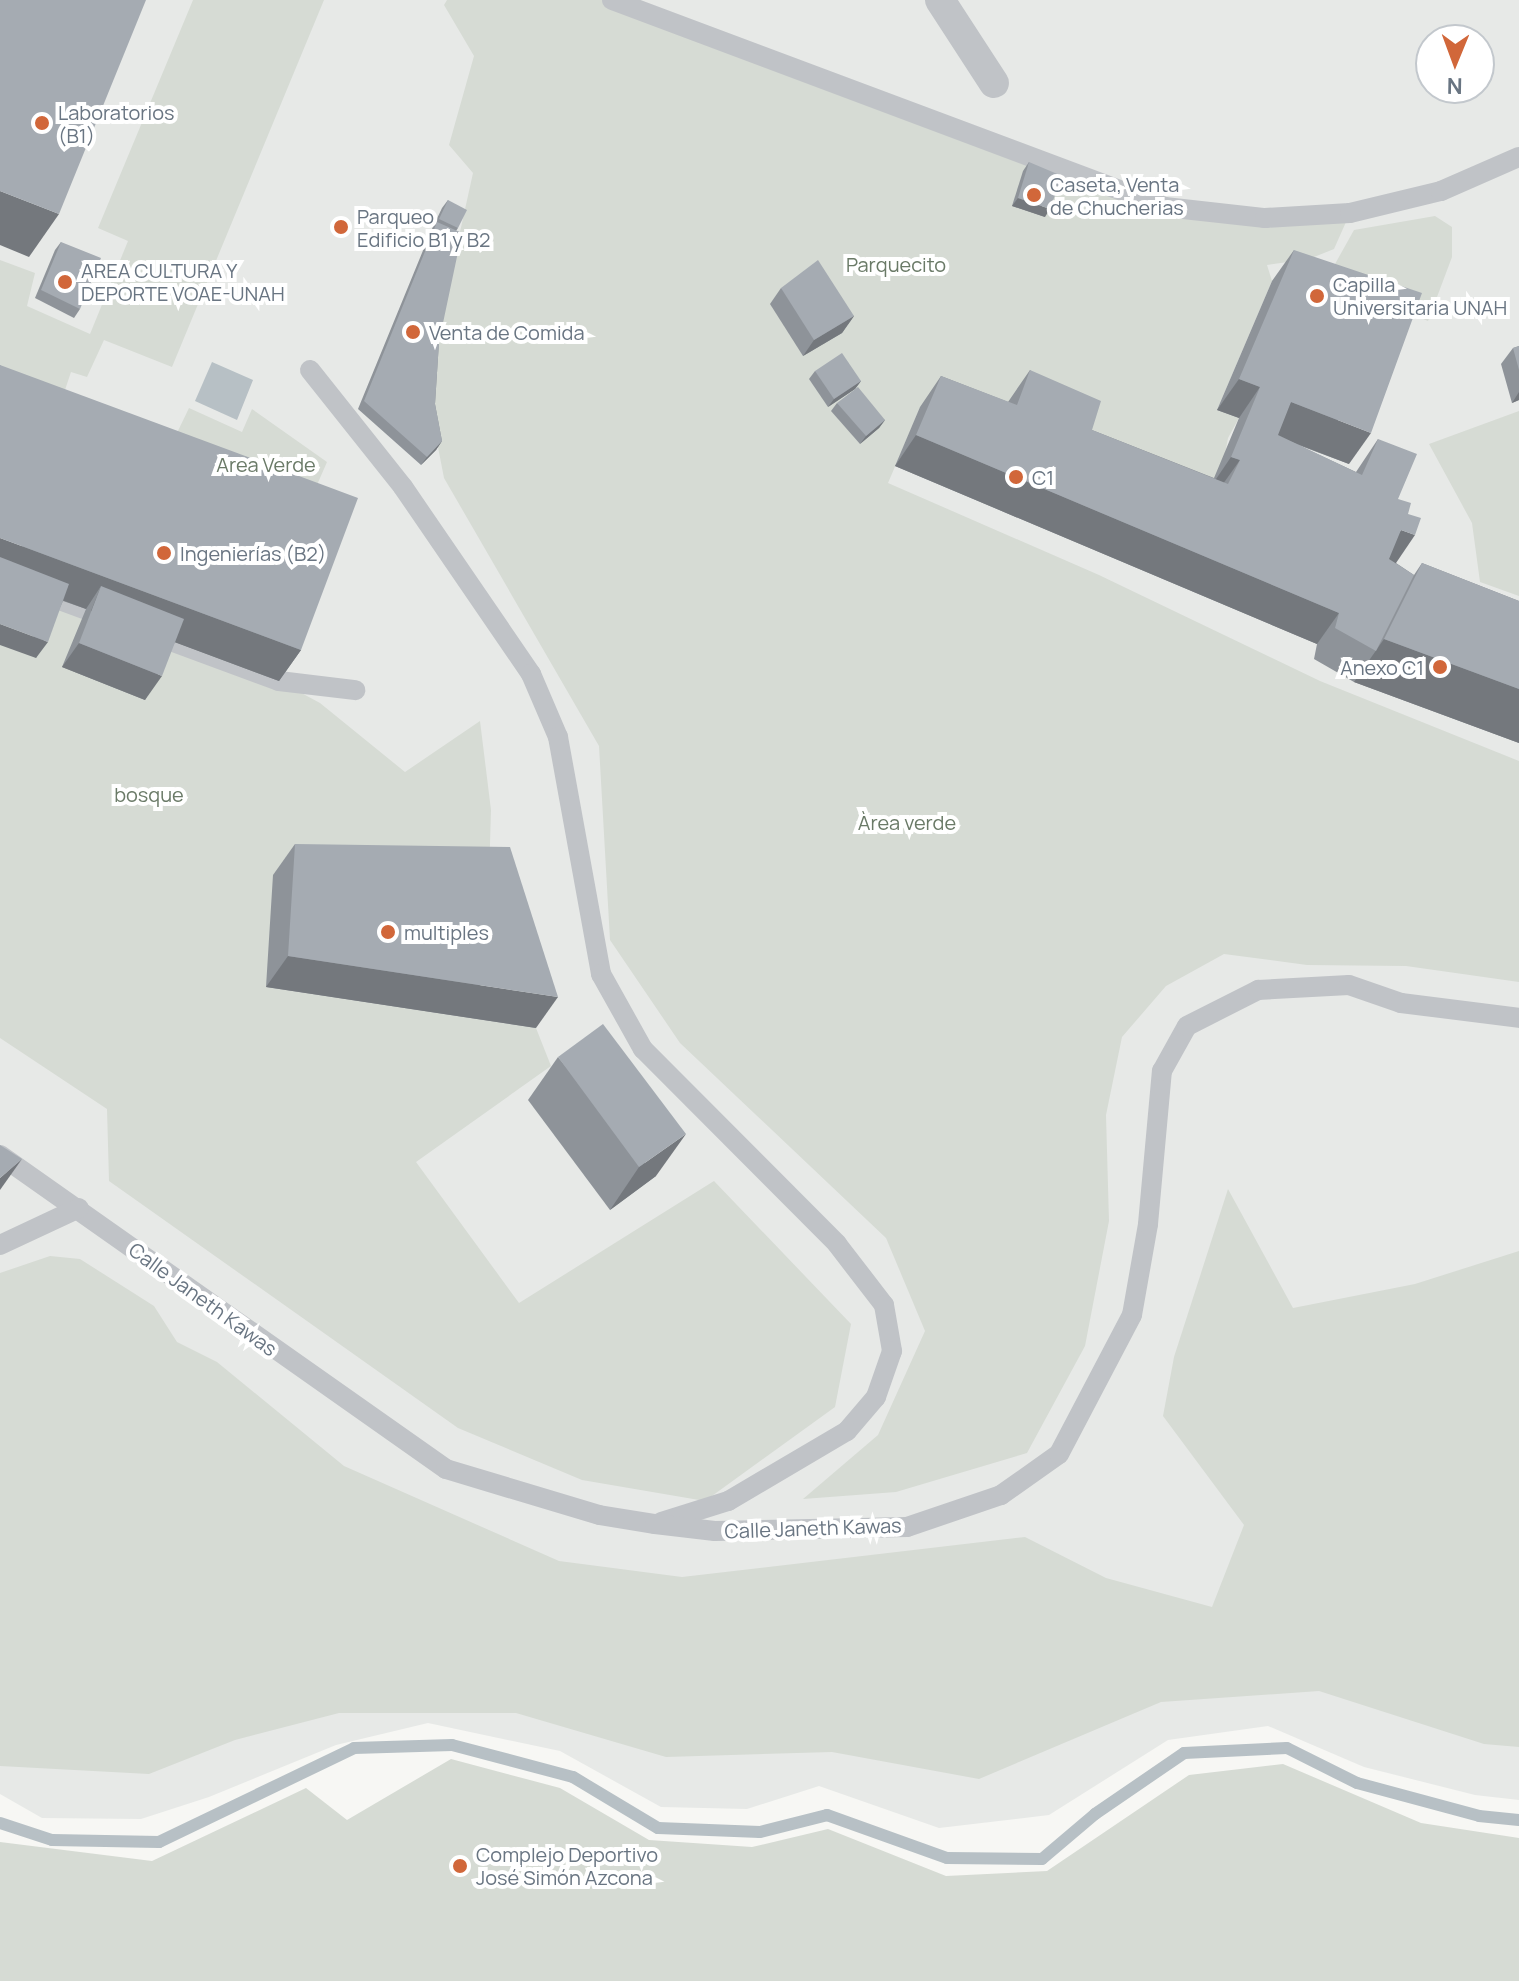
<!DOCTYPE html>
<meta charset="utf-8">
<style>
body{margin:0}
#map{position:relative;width:1519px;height:1981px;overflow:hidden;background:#f7f7f4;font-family:Manrope,sans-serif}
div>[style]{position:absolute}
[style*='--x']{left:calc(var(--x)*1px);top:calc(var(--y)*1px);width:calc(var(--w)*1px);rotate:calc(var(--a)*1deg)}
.built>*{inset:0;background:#e7e9e7}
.green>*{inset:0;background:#d6dbd4}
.water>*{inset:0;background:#b7c0c5}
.stream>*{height:12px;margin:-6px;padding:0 6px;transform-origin:6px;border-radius:6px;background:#b7c0c5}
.service>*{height:20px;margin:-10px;padding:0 10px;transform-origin:10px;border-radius:10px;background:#c0c3c7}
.pedestrian>*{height:30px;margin:-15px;padding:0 15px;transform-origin:15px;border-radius:15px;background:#c0c3c7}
.wall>*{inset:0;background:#8e9399}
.shaded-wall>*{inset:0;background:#74787d}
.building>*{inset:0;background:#a5abb2}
.dots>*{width:22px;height:22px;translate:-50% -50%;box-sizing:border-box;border:4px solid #fff;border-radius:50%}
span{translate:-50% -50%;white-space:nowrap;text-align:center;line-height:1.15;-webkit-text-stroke:8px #fff;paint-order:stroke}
.poi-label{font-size:20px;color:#697582}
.left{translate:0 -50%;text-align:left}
.right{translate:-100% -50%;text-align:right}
.park-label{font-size:20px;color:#6a7a67}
.street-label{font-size:20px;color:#697582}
.north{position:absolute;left:1415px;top:24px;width:80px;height:80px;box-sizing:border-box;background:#fff;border:2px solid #c3c8cd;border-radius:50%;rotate:181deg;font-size:22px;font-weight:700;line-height:32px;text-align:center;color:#697582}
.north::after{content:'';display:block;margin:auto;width:28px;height:36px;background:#d1673a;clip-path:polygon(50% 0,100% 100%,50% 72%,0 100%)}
</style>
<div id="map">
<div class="built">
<div style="clip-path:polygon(evenodd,0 0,1519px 0,1519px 1800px,1475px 1795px,1364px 1767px,1268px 1726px,1168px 1740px,1049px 1815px,939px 1828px,819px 1786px,747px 1809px,661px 1807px,560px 1751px,428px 1723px,336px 1745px,209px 1797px,141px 1819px,42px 1818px,0 1794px,0 0,1431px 40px,1479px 40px,1479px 88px,1431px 88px,1431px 40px)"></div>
</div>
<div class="green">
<div style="clip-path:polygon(193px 0,324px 0,172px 367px,104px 340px,87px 377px,71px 372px,54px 423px,0 404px,0 260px,35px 273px,27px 306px,90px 334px,128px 241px,98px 228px)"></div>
<div style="clip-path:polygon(447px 0,612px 0,1165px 207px,1350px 213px,1334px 249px,1309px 259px,1267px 265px,1272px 281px,1217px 410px,1239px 418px,1228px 438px,1218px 491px,1008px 402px,920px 408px,888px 483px,1099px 575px,1320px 681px,1519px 761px,1519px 982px,1406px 966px,1307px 965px,1224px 954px,1166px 986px,1122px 1037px,1106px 1115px,1109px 1221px,1085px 1346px,1027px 1453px,896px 1492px,803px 1499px,878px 1435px,925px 1331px,886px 1238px,680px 1043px,610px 940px,599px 746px,444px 478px,431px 411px,434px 350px,473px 173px,449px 145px,474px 56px,444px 5px)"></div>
<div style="clip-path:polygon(1435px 216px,1452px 227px,1452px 257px,1428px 321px,1315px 274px,1335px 264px,1354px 230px)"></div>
<div style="clip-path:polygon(189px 408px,242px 432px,252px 409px,327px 462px,303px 517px,162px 464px)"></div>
<div style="clip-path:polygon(1519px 411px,1519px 596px,1480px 582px,1472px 523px,1429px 444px)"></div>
<div style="clip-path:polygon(0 578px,279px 681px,320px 703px,405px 772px,480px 721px,491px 810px,489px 878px,266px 987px,536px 1028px,551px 1066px,416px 1162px,519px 1303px,714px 1181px,851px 1324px,835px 1407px,705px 1501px,582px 1480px,458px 1428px,109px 1181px,107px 1109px,0 1038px)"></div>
<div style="clip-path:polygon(1228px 1189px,1293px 1308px,1415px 1284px,1519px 1251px,1519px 1747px,1484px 1744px,1319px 1691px,1161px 1702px,979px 1779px,832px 1752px,666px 1757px,516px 1713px,339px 1713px,235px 1740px,149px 1774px,0 1766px,0 1273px,50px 1256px,80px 1259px,154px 1306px,177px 1342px,217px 1362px,344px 1466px,559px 1561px,682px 1577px,1025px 1537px,1106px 1578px,1212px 1607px,1244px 1525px,1163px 1416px,1174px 1357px)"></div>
<div style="clip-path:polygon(451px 1759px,560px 1788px,649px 1840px,752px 1847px,828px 1829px,946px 1876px,1047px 1871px,1189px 1775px,1283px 1764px,1421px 1823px,1519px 1838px,1519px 1981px,0 1981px,0 1842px,152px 1861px,306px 1788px,347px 1820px)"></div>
</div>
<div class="water">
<div style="clip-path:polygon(212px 362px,253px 380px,237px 420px,195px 401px)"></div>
</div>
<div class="stream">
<div style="--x:0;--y:1823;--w:55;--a:18.1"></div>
<div style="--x:52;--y:1840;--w:107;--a:1.1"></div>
<div style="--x:159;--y:1842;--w:216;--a:-25.7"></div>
<div style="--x:354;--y:1748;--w:98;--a:-1.8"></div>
<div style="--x:452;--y:1745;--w:125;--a:14.8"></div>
<div style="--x:573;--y:1777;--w:99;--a:31"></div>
<div style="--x:658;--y:1828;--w:102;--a:2.2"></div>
<div style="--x:760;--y:1832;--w:69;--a:-14.2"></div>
<div style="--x:827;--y:1815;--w:127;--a:19.7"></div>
<div style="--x:947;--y:1858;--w:95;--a:0.6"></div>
<div style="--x:1042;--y:1859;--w:70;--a:-40.3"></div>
<div style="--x:1095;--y:1814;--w:108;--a:-34.4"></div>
<div style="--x:1184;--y:1753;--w:103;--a:-2.8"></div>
<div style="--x:1287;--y:1748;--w:78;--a:26.6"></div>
<div style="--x:1357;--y:1783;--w:126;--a:15.1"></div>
<div style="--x:1479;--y:1816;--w:40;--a:5.7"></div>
</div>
<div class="service">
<div style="--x:612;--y:0;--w:590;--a:20.52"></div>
<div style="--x:1165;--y:207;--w:101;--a:6.3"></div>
<div style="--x:1265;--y:218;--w:85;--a:-3.4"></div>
<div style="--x:1350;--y:213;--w:94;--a:-13.6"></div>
<div style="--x:1441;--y:191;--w:85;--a:-23.6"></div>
<div style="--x:310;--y:370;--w:149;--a:51.5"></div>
<div style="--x:403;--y:487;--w:227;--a:55.6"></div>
<div style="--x:531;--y:674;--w:69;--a:66.8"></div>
<div style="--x:558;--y:737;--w:241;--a:79.7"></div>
<div style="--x:601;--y:974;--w:86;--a:60.8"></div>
<div style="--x:643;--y:1049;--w:275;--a:45.1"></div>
<div style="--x:837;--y:1244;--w:77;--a:52.4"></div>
<div style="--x:884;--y:1305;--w:47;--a:80.1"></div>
<div style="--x:892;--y:1351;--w:49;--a:109.2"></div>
<div style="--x:876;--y:1397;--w:45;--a:130.5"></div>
<div style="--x:847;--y:1431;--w:138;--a:149.5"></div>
<div style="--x:728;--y:1501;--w:70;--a:162.6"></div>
<div style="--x:0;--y:578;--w:118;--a:20.3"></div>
<div style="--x:152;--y:634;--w:135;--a:20.3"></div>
<div style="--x:279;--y:681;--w:77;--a:6.8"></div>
<div style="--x:0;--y:1155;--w:545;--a:35.15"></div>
<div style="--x:446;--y:1469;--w:160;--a:16.7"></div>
<div style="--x:599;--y:1515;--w:57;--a:9.1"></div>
<div style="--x:655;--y:1524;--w:60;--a:6.7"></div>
<div style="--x:715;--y:1531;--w:192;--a:-1.2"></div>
<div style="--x:907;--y:1527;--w:99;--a:-18.8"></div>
<div style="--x:1001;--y:1495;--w:71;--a:-35.3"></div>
<div style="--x:1059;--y:1454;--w:157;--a:-62.3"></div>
<div style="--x:1132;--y:1315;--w:92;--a:-80"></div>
<div style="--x:1148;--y:1224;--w:154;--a:-84.8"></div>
<div style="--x:1162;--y:1071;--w:51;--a:-60.9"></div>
<div style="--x:1187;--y:1026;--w:80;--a:-26.9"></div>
<div style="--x:1258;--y:990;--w:91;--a:-3.1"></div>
<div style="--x:1349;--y:985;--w:55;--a:19.1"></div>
<div style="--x:1401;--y:1003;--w:119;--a:7.2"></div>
<div style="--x:0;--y:1245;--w:87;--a:-25.1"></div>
</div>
<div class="pedestrian">
<div style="--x:940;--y:0;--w:99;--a:57"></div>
</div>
<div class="wall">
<div style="clip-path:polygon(1029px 162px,1045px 217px,1012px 206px,1023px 171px)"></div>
<div style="clip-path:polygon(448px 200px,458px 228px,456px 231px,439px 342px,435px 404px,442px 441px,436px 450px,421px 465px,358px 409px,431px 231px,442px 208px)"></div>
<div style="clip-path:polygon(61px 242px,80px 309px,74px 318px,35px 298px,55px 250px)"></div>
<div style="clip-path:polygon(1294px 250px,1349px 464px,1298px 445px,1356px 472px,1378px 439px,1398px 499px,1396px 563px,1414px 575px,1422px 563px,1519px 601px,1519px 743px,1354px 682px,1314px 659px,1317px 644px,895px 466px,920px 407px,941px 376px,1008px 402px,1030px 370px,1092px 430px,1214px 478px,1239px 418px,1217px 410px,1272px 281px)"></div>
<div style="clip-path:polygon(781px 288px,854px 316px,842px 333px,803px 356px,770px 304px)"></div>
<div style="clip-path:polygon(1519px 346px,1519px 400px,1512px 403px,1501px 364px,1513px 348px)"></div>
<div style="clip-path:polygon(0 365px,301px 650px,279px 681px,175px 642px,145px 700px,62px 667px,86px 609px,63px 601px,36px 658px)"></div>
<div style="clip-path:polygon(815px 371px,861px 381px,855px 389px,828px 407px,809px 379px)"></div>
<div style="clip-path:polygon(837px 403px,885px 420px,879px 428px,860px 444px,831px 411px)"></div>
<div style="clip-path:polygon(295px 844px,536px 1028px,266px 987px,273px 875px)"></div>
<div style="clip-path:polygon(558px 1057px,656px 1176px,610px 1210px,528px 1100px)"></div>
</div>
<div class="shaded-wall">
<div style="clip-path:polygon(0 191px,59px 214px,29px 257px,0 245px)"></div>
<div style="clip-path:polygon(1018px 198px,1050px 209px,1045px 217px,1012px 206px)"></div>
<div style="clip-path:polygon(854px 316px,842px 333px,803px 356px,814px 340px)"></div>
<div style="clip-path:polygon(1239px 379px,1260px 387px,1239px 418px,1217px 410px)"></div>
<div style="clip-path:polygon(861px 381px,855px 389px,828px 407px,834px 399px)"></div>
<div style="clip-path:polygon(1519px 392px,1519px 400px,1512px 403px)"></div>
<div style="clip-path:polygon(1291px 402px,1371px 433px,1349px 464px,1269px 433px)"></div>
<div style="clip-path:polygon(885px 420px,879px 428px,860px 444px,866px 436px)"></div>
<div style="clip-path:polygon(916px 435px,1339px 613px,1317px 644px,895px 466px)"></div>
<div style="clip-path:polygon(442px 441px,436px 450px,421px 465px,427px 457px)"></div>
<div style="clip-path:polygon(1231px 457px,1240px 460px,1218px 491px,1210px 488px)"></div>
<div style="clip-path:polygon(1401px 530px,1415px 535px,1394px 566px,1380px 561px)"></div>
<div style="clip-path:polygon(0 538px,301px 650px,279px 681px,91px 611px,101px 586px,86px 609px,0 577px)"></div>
<div style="clip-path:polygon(0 624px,48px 642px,36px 658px,0 645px)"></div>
<div style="clip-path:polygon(1384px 639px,1519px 689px,1519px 743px,1354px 682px)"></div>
<div style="clip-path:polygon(79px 643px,162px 676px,145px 700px,62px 667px)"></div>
<div style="clip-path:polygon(288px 956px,558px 997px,536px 1028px,266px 987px)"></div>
<div style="clip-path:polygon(686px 1134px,656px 1176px,610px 1210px,639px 1167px)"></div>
<div style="clip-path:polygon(22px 1159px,0 1190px,0 1178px)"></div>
</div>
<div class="building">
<div style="clip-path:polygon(0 0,146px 0,59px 214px,0 191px)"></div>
<div style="clip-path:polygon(1029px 162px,1062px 176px,1050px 209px,1018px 198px)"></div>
<div style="clip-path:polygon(448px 200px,467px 210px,458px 228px,439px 219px)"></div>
<div style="clip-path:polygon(437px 222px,462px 233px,439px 342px,435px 404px,442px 441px,427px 457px,364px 401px)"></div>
<div style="clip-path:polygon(61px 242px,101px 258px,80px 309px,41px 290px)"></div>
<div style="clip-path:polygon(1294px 250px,1422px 293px,1371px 433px,1291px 402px,1278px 435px,1362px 475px,1378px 439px,1417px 454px,1398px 499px,1411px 503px,1408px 514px,1421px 518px,1415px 535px,1401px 530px,1389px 559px,1414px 575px,1376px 651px,1335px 628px,1339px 613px,916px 435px,941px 376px,1017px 405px,1030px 370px,1101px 401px,1092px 430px,1228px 484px,1240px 460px,1231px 457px,1260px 387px,1239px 379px)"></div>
<div style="clip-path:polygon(818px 260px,854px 316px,814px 340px,781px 288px)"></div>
<div style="clip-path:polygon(1519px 346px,1519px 370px,1513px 348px)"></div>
<div style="clip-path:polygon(842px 353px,861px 381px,834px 399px,815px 371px)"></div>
<div style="clip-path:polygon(0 365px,358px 498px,301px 650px,0 538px)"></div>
<div style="clip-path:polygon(858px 387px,885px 420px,866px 436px,837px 403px)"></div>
<div style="clip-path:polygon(0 557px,69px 584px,48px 642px,0 624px)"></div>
<div style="clip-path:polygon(1422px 563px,1519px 601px,1519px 689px,1384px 639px)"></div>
<div style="clip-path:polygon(101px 586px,184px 619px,162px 676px,79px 643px)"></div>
<div style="clip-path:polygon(295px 844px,510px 847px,558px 997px,288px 956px)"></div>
<div style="clip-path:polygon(603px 1024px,686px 1134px,639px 1167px,558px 1057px)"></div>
<div style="clip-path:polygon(0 1145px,22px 1159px,0 1178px)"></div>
</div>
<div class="dots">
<div style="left:42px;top:123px;background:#d1673a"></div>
<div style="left:1034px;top:195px;background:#d1673a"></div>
<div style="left:341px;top:227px;background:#d1673a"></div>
<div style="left:65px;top:282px;background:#d1673a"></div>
<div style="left:1317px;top:296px;background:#d1673a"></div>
<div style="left:413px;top:332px;background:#d1673a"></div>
<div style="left:1016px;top:477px;background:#d1673a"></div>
<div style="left:164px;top:553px;background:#d1673a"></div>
<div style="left:1440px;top:667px;background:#d1673a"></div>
<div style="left:388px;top:932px;background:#d1673a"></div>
<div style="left:460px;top:1866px;background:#d1673a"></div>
</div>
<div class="poi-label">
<span class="left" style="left:58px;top:124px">Laboratorios<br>(B1)</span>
<span class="left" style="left:1050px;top:196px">Caseta, Venta<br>de Chucherias</span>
<span class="left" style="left:357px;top:228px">Parqueo<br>Edificio B1 y B2</span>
<span class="left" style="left:81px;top:282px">AREA CULTURA Y<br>DEPORTE VOAE-UNAH</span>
<span class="left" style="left:1333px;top:296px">Capilla<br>Universitaria UNAH</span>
<span class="left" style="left:429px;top:332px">Venta de Comida</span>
<span class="left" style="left:1032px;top:477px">C1</span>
<span class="left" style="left:180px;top:553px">Ingenierías (B2)</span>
<span class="right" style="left:1424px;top:667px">Anexo C1</span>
<span class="left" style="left:404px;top:932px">multiples</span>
<span class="left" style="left:476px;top:1866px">Complejo Deportivo<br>José Simón Azcona</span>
</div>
<div class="park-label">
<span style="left:896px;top:264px">Parquecito</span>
<span style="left:266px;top:464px">Area Verde</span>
<span style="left:149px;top:794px">bosque</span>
<span style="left:907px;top:822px">Àrea verde</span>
</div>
<div class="street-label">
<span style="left:203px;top:1299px;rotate:36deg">Calle Janeth Kawas</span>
<span style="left:813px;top:1528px;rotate:-2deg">Calle Janeth Kawas</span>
</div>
<div class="north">N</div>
</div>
